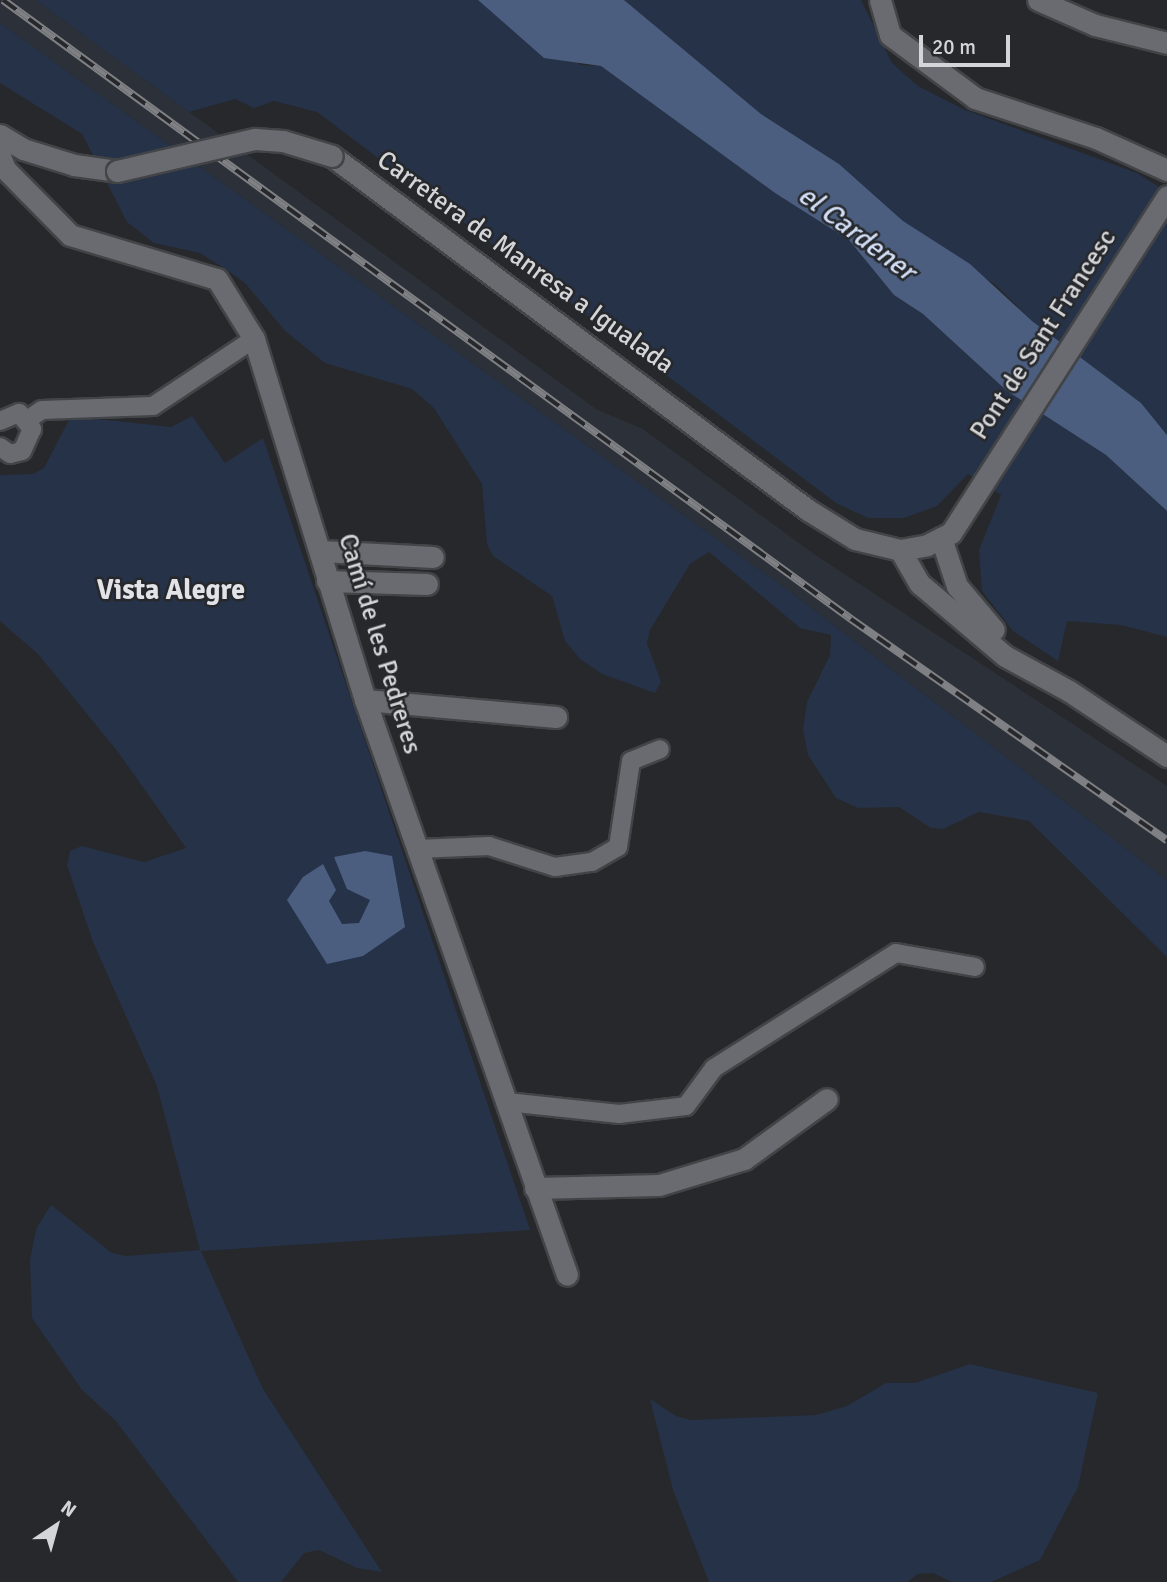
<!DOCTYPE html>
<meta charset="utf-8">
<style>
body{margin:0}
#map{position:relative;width:1167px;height:1582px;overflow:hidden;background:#26282b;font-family:Signika,sans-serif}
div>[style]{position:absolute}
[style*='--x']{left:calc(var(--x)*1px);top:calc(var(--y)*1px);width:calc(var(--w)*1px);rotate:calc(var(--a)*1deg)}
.built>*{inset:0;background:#2b3039}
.green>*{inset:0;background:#263247}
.water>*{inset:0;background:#4b5e80}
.roads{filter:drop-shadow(2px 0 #424447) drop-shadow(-2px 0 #424447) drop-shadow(0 2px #424447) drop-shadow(0 -2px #424447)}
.service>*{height:18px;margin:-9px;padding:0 9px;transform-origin:9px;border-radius:9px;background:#696b70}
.minor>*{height:21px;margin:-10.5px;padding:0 10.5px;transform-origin:10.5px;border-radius:10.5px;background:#696b70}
.tertiary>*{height:21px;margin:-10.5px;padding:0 10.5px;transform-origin:10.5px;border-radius:10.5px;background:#696b70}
.rail>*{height:8px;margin-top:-4px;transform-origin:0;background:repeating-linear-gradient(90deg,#26282b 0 16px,#7f8083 0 32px);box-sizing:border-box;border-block:2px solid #7f8083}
.bridges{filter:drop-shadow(2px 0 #424447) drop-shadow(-2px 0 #424447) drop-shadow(0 2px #424447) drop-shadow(0 -2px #424447)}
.tertiary-bridge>*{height:21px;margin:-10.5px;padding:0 10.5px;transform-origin:10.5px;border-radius:10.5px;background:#696b70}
span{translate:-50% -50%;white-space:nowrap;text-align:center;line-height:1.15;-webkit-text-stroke:5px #26282b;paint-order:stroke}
.street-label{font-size:26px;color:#d4d5d8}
.water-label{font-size:28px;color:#d1def6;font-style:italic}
.neighbourhood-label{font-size:28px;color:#e1e3e8;font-weight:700}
.north{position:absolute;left:21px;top:1491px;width:70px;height:70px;-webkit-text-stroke:5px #26282b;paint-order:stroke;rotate:36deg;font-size:19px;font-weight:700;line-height:28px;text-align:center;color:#d4d5d8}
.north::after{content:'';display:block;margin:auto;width:24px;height:32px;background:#d4d5d8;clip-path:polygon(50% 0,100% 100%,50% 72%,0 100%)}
.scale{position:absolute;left:919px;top:35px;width:91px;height:32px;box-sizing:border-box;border:4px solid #d4d5d8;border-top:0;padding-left:9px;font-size:21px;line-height:24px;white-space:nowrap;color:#d4d5d8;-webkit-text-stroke:5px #26282b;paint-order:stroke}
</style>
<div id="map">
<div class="built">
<div style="clip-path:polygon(0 0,36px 0,596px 409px,643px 429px,814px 554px,1167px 786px,1167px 880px,789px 591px,0 23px)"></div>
</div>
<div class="green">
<div style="clip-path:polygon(36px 0,478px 0,581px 65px,601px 66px,775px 193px,849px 240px,894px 295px,923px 314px,1007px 391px,1106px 455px,1167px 511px,1167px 637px,1121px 625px,1067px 621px,1058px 661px,1013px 631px,982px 591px,979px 550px,1001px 495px,968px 474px,937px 506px,904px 518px,868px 518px,836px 503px,317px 112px,274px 101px,254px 108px,235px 99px,189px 112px)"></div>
<div style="clip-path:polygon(624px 0,861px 0,892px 63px,918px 86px,963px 109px,1137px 173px,1167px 192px,1167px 435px,1141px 403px,1032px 321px,997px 286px,903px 221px,839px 164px,761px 114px)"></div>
<div style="clip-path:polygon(0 23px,789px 591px,1167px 880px,1167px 957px,1029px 821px,979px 812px,943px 829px,931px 828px,899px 807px,858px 808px,836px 798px,808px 755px,803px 729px,807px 702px,830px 655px,831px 635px,800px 628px,709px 552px,690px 564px,650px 630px,647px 643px,661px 682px,655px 693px,602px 674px,580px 659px,565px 641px,552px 596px,493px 556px,487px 544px,482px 484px,434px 408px,412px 389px,325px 363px,285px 331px,245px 283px,224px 268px,200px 253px,154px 243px,127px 222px,82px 134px,0 83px)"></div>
<div style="clip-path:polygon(71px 416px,171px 427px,192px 416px,225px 463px,263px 438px,530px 1230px,201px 1251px,263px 1389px,382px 1572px,357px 1568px,319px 1550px,304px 1553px,281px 1582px,238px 1582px,115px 1420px,82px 1390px,32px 1318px,30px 1260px,36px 1229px,51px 1205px,112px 1253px,126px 1256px,200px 1250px,157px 1086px,93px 942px,67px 865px,70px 851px,82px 846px,144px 862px,186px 848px,118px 752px,38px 654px,0 621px,0 475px,33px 474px,44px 468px)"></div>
<div style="clip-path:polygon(970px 1364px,1098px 1393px,1078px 1487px,1040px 1560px,991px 1582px,952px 1582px,933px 1573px,918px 1574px,907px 1582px,709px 1582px,673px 1490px,650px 1399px,676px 1416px,691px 1420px,816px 1415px,847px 1406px,886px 1383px,915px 1383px)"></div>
</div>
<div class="water">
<div style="clip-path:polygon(478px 0,624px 0,761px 114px,839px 164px,903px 221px,970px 264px,1032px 321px,1141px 403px,1167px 435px,1167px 511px,1106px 455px,1007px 391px,923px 314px,894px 295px,849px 240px,775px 193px,601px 66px,544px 58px)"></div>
<div style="clip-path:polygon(365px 851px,392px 856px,405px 927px,363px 956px,327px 964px,287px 900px,303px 877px,323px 864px,336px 890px,329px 901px,342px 924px,359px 923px,370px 900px,347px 889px,334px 857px)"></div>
</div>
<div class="roads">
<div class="service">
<div style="--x:27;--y:420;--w:18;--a:-34"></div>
<div style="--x:42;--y:410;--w:111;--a:-2.1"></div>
<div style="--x:153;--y:406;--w:121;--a:-33.6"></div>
<div style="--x:0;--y:421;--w:21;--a:-23"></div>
<div style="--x:19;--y:413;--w:21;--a:51"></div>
<div style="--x:32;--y:429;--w:24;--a:114"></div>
<div style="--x:22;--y:451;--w:12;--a:166"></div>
<div style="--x:10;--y:454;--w:12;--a:-145"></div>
<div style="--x:417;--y:849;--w:72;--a:-2.4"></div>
<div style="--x:489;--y:846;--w:69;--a:17.7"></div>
<div style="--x:555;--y:867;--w:37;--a:-8"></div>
<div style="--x:592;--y:862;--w:30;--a:-30"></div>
<div style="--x:618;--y:847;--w:87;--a:-81.4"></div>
<div style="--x:631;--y:761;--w:31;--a:-22"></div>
<div style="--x:507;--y:1102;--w:113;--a:6.1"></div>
<div style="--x:619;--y:1114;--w:67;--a:-6.8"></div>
<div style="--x:686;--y:1106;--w:47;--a:-53.6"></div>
<div style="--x:714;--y:1068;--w:215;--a:-32.3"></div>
<div style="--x:896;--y:953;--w:80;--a:10"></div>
</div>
<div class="minor">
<div style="--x:0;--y:156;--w:14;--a:69"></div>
<div style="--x:5;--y:169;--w:93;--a:45.4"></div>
<div style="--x:70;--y:235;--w:153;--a:16.7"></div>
<div style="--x:217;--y:279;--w:70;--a:58.3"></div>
<div style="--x:254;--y:339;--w:378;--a:72.9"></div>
<div style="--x:365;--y:700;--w:609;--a:70.64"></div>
<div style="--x:321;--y:551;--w:112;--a:3.1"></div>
<div style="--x:327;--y:581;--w:100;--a:1.7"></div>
<div style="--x:365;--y:700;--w:192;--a:5.1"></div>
<div style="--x:535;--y:1188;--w:124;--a:-1.4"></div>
<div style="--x:659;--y:1185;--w:89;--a:-17"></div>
<div style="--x:744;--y:1159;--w:102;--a:-35.9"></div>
</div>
<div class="tertiary">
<div style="--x:880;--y:0;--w:36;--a:74"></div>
<div style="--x:890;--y:35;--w:106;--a:36.5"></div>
<div style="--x:975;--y:98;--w:127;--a:18.3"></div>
<div style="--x:1096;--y:138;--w:78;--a:24.3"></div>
<div style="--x:1038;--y:0;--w:62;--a:23.7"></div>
<div style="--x:1095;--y:25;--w:74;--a:14"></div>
<div style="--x:0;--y:135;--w:27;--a:31"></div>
<div style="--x:23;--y:149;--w:53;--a:17.4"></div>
<div style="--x:74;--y:165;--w:43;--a:7.9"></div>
<div style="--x:332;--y:156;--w:593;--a:36.64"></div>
<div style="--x:808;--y:510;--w:55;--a:31.7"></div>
<div style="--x:855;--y:539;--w:46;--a:13.7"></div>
<div style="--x:900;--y:550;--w:27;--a:-10"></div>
<div style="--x:927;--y:545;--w:27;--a:-27"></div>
<div style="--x:951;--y:533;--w:400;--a:-57.3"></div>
<div style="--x:941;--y:538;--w:51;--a:71.6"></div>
<div style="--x:957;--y:586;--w:57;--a:49.9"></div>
<div style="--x:900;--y:550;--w:39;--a:60"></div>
<div style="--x:920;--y:584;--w:111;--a:40.3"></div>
<div style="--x:1005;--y:656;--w:73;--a:28.7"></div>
<div style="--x:1069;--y:691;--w:118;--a:33.6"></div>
</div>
</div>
<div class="rail">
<div style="--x:3;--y:0;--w:1050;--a:36.13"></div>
<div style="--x:851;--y:619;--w:386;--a:35"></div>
</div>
<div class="bridges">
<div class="tertiary-bridge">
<div style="--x:117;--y:171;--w:142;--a:-13.1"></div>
<div style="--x:255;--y:139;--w:28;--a:4"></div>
<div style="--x:283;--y:141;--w:51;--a:17"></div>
</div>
</div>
<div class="street-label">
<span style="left:525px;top:263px;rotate:36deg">Carretera de Manresa a Igualada</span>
<span style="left:1044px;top:335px;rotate:-57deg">Pont de Sant Francesc</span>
<span style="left:379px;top:644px;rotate:73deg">Camí de les Pedreres</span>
</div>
<div class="water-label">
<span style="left:857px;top:233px;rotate:37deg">el Cardener</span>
</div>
<div class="neighbourhood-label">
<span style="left:171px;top:590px">Vista Alegre</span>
</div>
<div class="north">N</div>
<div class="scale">20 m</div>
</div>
